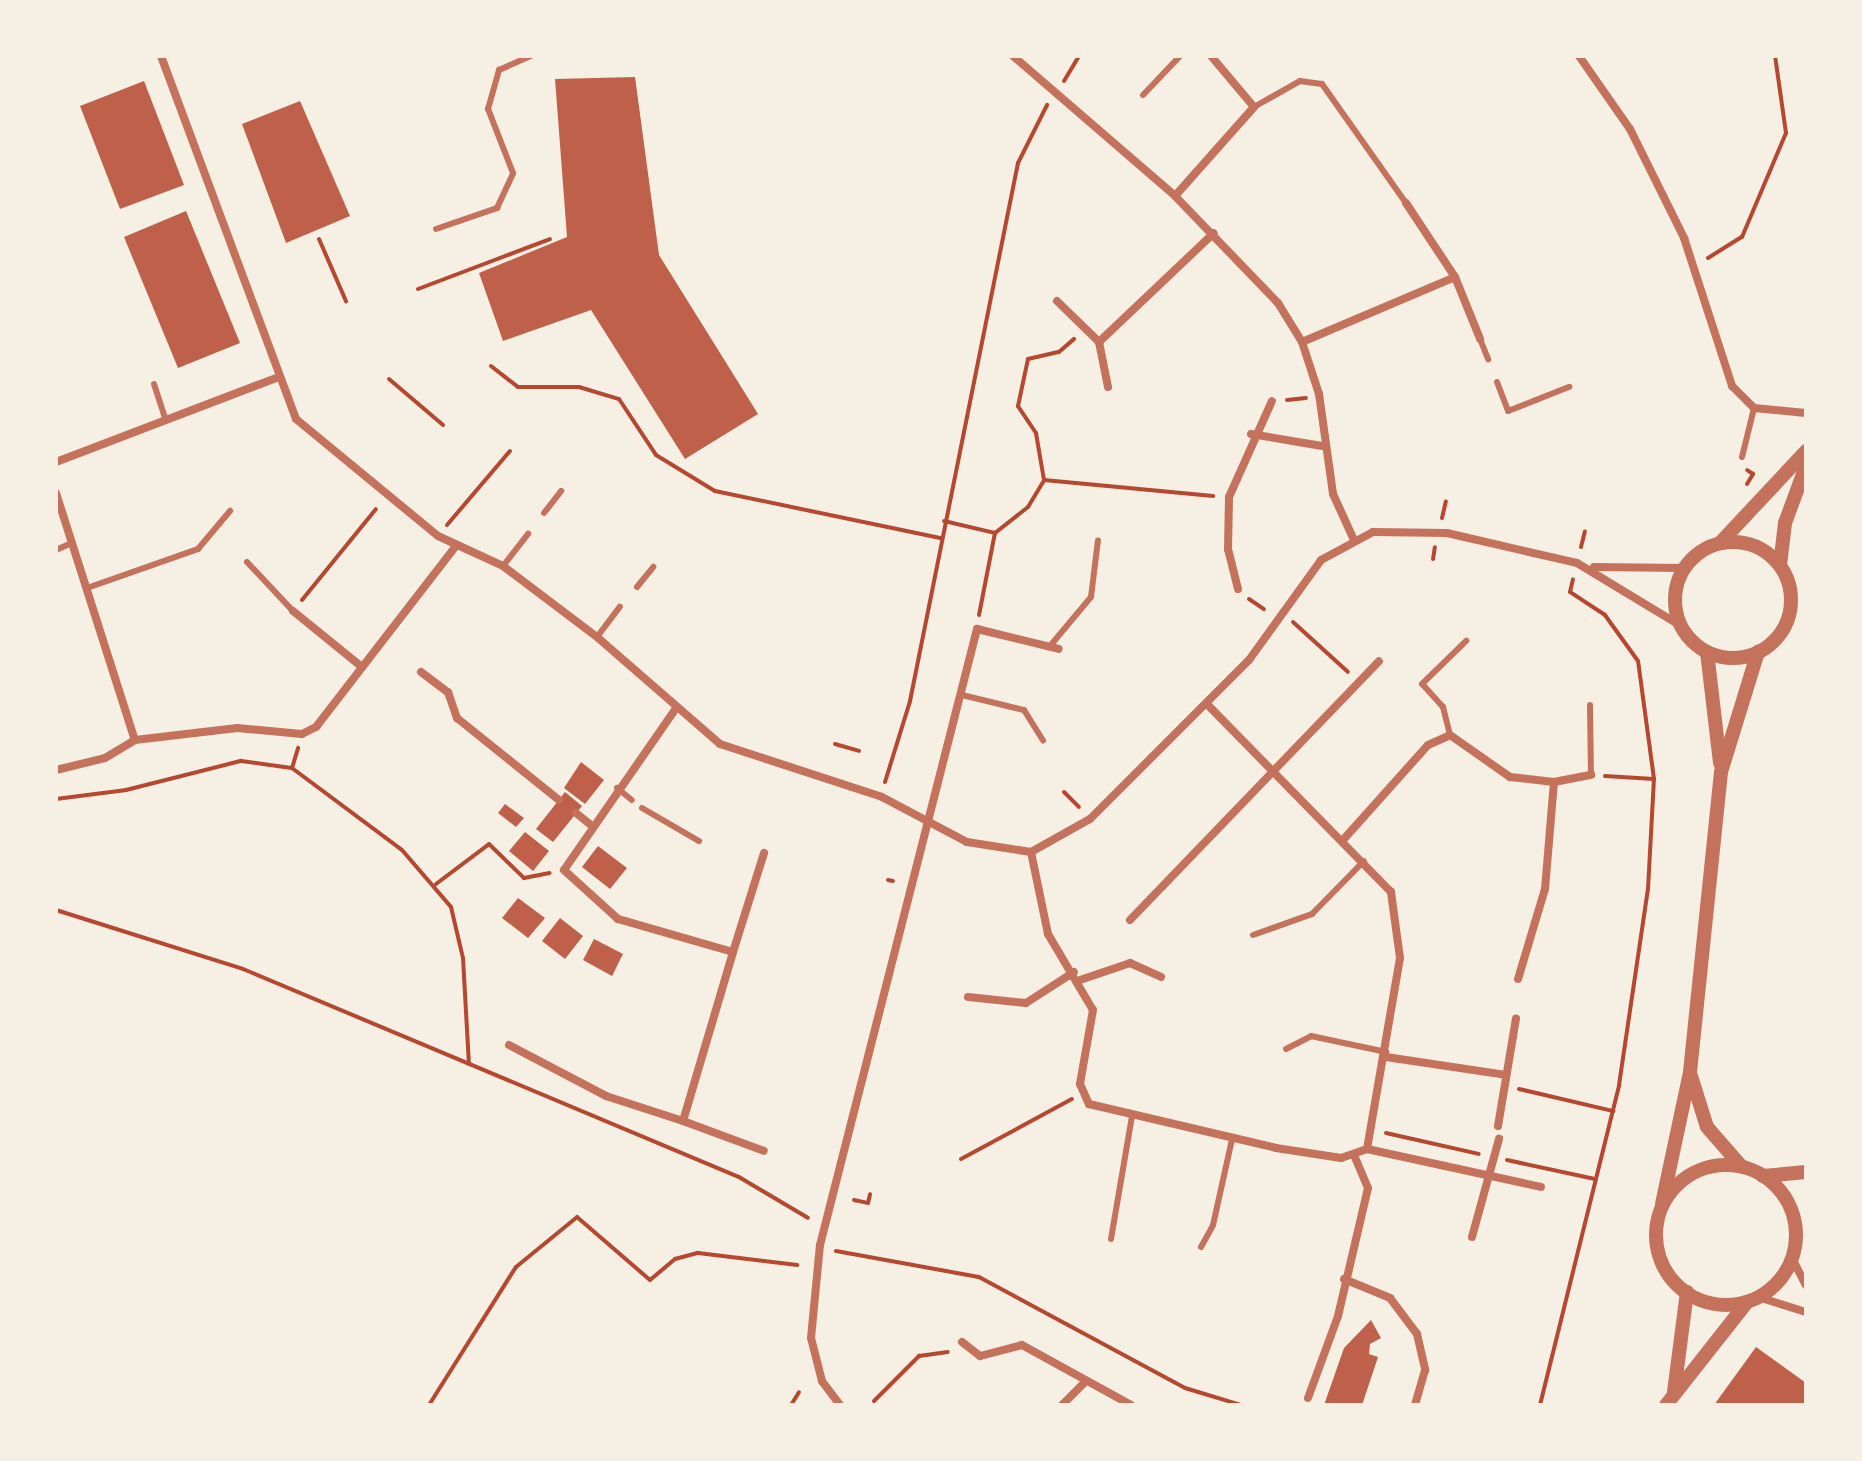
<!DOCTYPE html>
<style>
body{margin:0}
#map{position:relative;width:1862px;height:1461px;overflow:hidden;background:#f6efe4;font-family:Georgia,serif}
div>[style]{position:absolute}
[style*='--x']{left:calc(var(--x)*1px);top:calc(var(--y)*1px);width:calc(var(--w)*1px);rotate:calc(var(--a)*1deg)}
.building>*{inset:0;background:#bf614a}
.path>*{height:4px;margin:-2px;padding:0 2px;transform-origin:2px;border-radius:2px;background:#b5482f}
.service>*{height:6px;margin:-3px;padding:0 3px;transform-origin:3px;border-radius:3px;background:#c5725c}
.minor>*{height:8px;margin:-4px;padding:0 4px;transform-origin:4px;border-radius:4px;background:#c5725c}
.tertiary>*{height:14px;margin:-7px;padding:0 7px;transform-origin:7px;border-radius:7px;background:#c5725c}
.tertiary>.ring{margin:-7px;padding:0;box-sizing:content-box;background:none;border:14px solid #c5725c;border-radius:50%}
span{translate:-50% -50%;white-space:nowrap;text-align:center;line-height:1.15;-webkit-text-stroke:8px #f6efe4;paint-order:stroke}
.frame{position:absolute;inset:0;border:58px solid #f6efe4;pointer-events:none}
</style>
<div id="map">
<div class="building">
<div style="clip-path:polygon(635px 77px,659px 255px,758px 414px,685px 459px,591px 310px,503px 341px,479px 273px,567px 237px,555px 79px)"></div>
<div style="clip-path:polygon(144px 81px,184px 185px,120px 209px,80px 106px)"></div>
<div style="clip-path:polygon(300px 101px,350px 216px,286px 243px,242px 124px)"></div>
<div style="clip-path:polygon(186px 211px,240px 343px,178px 368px,124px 237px)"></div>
<div style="clip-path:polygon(581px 762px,604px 780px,585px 804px,564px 788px)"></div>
<div style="clip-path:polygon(565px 792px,582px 806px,553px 842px,536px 829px)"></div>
<div style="clip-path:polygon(505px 804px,524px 818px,516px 827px,498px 813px)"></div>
<div style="clip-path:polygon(525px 832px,549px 851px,533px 871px,509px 851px)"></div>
<div style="clip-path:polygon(598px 846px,627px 868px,610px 889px,582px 867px)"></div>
<div style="clip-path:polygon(518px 898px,545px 918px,528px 938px,502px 918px)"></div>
<div style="clip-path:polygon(560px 918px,583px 936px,565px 959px,542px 941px)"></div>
<div style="clip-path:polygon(594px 939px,623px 954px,612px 976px,583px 960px)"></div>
<div style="clip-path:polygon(1371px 1320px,1381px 1338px,1370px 1344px,1369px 1354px,1378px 1357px,1362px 1405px,1324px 1405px,1344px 1348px)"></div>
<div style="clip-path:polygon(1756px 1347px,1806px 1383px,1805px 1405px,1714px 1405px)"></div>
</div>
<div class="path">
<div style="--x:1064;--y:81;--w:29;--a:-59"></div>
<div style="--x:319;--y:239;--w:68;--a:66.5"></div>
<div style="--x:1708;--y:258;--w:40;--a:-32"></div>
<div style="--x:1742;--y:237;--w:113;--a:-67.1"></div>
<div style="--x:1786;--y:133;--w:78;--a:-98.1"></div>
<div style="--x:418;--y:289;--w:141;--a:-20.7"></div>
<div style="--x:491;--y:366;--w:34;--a:38"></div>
<div style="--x:518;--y:387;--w:61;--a:0"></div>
<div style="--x:579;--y:387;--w:42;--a:16.7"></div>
<div style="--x:619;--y:399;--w:67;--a:56.5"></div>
<div style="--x:656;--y:455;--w:69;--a:31.4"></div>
<div style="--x:715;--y:491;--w:230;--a:11.8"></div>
<div style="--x:389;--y:379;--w:71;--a:40.4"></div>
<div style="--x:1287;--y:400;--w:19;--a:-6"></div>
<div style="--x:1044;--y:480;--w:170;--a:5.4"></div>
<div style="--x:1747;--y:484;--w:12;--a:-59"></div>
<div style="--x:1753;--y:474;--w:7;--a:-146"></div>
<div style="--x:1442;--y:518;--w:17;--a:-77"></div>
<div style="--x:944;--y:521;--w:52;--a:13.2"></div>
<div style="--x:995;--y:533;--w:42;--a:-38.2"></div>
<div style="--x:1028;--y:507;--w:31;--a:-59"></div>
<div style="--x:1044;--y:480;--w:48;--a:-99.7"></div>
<div style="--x:1036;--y:433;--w:32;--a:-124"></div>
<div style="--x:1018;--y:406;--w:48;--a:-78"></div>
<div style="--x:1028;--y:359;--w:32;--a:-13"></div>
<div style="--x:1059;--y:352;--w:20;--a:-41"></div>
<div style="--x:447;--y:525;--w:97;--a:-49.6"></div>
<div style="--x:1581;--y:547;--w:16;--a:-76"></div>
<div style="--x:1433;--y:559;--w:12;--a:-81"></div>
<div style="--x:1249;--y:599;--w:18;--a:34"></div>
<div style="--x:302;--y:600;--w:117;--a:-50.9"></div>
<div style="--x:979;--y:615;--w:84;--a:-79"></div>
<div style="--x:1293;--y:622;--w:74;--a:42.3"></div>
<div style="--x:835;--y:744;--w:25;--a:16"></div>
<div style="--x:292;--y:768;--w:21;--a:-73"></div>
<div style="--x:1605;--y:776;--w:49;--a:3.5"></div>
<div style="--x:885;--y:782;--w:85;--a:-72.8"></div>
<div style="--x:910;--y:701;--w:549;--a:-78.65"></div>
<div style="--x:1018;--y:163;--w:65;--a:-63.4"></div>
<div style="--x:1064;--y:792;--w:21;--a:45"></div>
<div style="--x:56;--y:799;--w:71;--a:-7.3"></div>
<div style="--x:126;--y:790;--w:119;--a:-14.2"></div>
<div style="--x:241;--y:761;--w:51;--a:7.8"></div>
<div style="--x:292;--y:768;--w:137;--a:36.7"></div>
<div style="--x:402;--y:850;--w:75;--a:49.3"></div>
<div style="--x:451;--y:907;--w:52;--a:76.8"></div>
<div style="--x:463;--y:958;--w:106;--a:86.8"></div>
<div style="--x:888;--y:880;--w:5;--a:11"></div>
<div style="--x:436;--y:884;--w:66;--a:-37"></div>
<div style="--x:489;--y:844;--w:49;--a:44.2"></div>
<div style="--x:524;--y:878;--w:26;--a:-11"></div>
<div style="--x:56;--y:910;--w:196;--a:17.5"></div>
<div style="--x:243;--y:969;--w:538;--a:22.75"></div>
<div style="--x:739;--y:1177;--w:80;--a:30.7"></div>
<div style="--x:1519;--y:1089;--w:97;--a:13.2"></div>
<div style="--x:1386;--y:1133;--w:95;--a:12.7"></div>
<div style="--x:961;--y:1159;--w:126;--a:-28.4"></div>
<div style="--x:1507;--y:1160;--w:90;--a:12.2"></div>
<div style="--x:854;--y:1200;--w:14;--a:12"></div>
<div style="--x:868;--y:1203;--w:9;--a:-77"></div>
<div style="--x:836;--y:1251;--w:145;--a:10.3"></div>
<div style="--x:979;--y:1277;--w:234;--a:28.3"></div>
<div style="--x:1185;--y:1388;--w:59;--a:16.9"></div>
<div style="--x:874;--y:1401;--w:64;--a:-45"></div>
<div style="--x:919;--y:1356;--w:29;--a:-8"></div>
<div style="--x:429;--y:1405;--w:163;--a:-57.8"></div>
<div style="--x:516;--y:1267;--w:79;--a:-39.3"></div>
<div style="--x:577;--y:1217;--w:96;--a:40.8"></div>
<div style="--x:650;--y:1280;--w:33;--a:-40"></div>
<div style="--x:675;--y:1259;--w:24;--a:-15"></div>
<div style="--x:698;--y:1253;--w:100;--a:6.9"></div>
<div style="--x:791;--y:1405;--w:15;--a:-58"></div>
<div style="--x:1540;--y:1405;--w:330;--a:-76.1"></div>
<div style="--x:1619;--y:1085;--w:198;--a:-81.6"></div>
<div style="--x:1648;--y:889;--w:110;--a:-86.9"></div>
<div style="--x:1654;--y:779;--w:119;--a:-97.7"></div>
<div style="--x:1638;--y:661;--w:57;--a:-125.7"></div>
<div style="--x:1605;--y:615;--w:42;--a:-146.7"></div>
<div style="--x:1570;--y:592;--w:13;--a:-77"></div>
</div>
<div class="service">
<div style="--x:1143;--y:95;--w:54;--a:-46.5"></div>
<div style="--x:1254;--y:107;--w:53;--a:-29.5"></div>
<div style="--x:1300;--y:81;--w:22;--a:8"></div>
<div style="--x:1322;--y:84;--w:146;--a:54.8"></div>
<div style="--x:436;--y:229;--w:65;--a:-19"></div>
<div style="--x:497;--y:208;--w:38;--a:-65"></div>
<div style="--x:513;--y:173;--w:69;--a:-111.3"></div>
<div style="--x:488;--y:109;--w:41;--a:-74.2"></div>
<div style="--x:499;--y:70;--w:35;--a:-24"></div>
<div style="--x:1480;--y:339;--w:22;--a:68"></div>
<div style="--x:1497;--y:382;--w:31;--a:69"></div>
<div style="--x:1508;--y:411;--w:66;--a:-21.5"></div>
<div style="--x:154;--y:384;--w:38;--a:72"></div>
<div style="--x:1742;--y:457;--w:50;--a:-76.2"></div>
<div style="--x:544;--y:513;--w:28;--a:-52"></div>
<div style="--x:56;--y:550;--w:17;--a:-24"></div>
<div style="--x:247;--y:562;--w:67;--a:46.8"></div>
<div style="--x:503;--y:566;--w:41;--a:-52"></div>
<div style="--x:637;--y:587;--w:26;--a:-51"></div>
<div style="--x:87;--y:588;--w:118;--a:-19.4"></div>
<div style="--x:198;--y:549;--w:50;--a:-49.9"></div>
<div style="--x:597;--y:637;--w:38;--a:-53"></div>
<div style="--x:1050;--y:646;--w:64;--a:-50.1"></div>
<div style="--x:1091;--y:597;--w:57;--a:-83"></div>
<div style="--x:962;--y:695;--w:64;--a:13.6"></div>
<div style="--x:1024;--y:710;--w:36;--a:58"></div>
<div style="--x:1590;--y:705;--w:70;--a:89.2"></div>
<div style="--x:1450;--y:735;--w:29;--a:-104"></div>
<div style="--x:1443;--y:707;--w:31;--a:-132"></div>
<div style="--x:1422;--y:684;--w:62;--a:-44.3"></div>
<div style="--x:617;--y:788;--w:19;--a:39"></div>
<div style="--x:642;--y:808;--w:66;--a:30.1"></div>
<div style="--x:1253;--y:935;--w:63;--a:-19.6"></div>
<div style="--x:1312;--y:914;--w:74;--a:-45.5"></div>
<div style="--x:1286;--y:1049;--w:28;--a:-27"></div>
<div style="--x:1311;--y:1036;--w:77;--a:12"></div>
<div style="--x:1111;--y:1239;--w:125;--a:-80.3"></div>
<div style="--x:1201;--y:1247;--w:25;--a:-61"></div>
<div style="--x:1213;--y:1225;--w:88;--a:-77.5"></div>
</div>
<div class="minor">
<div style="--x:161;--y:56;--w:387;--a:69.6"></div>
<div style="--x:296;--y:419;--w:184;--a:39.5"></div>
<div style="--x:438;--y:536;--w:72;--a:24.8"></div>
<div style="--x:503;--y:566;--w:118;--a:37.1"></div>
<div style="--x:597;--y:637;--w:163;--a:41"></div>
<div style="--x:720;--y:744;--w:170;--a:18.1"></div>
<div style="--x:882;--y:797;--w:96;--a:27.9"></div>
<div style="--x:967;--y:842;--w:65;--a:8.9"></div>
<div style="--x:1031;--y:852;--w:68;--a:-29.2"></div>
<div style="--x:1090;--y:819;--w:225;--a:-45"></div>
<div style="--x:1249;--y:660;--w:123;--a:-54.2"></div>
<div style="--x:1321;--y:560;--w:59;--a:-28.3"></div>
<div style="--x:1373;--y:532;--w:74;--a:0.8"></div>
<div style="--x:1447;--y:533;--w:133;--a:13"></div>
<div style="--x:1577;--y:563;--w:122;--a:31.2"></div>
<div style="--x:1013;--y:56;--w:214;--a:40.8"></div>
<div style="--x:1175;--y:196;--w:149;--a:46.1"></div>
<div style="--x:1278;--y:303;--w:46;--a:58.4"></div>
<div style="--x:1302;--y:342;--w:55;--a:71.9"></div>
<div style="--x:1319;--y:394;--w:101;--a:82"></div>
<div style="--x:1333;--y:494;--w:51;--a:65.5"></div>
<div style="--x:1579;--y:56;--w:89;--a:55.1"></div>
<div style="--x:1630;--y:129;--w:122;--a:63.6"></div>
<div style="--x:1684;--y:238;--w:156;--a:72"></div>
<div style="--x:1732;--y:386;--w:31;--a:45"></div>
<div style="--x:1754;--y:408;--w:52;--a:5.5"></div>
<div style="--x:1175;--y:196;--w:119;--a:-48.4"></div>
<div style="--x:1254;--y:107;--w:67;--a:-130.1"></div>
<div style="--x:1406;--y:203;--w:89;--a:56.5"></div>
<div style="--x:1455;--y:277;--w:67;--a:68"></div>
<div style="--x:1057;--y:301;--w:59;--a:44.3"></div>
<div style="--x:1302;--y:342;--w:166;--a:-23"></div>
<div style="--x:1108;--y:387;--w:46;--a:-101.3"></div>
<div style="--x:1099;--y:342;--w:158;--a:-43.5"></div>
<div style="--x:1251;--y:434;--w:72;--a:9.6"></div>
<div style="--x:56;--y:462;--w:235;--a:-20.9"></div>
<div style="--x:56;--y:493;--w:259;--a:72.3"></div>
<div style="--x:1594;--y:567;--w:90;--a:0.6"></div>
<div style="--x:1238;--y:589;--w:41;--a:-104"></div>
<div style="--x:1228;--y:549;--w:52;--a:-88.9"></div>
<div style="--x:1229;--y:497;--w:105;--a:-65.9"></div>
<div style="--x:293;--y:611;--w:89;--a:39.1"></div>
<div style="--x:421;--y:672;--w:34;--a:37"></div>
<div style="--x:448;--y:692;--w:28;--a:71"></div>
<div style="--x:457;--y:718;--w:131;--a:38.8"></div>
<div style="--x:56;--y:770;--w:50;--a:-13.8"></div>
<div style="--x:105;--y:758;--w:35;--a:-31"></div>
<div style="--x:135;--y:740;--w:103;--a:-6.7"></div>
<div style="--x:237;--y:728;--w:65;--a:5.3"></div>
<div style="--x:302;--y:734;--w:16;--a:-27"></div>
<div style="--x:316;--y:727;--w:227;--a:-52.3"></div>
<div style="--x:576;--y:813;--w:19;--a:39"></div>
<div style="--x:1343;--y:840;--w:127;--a:-48.2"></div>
<div style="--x:1428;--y:745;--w:24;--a:-24"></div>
<div style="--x:1450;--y:735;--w:73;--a:35"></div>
<div style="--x:1510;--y:777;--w:44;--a:6.5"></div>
<div style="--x:1554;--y:782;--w:38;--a:-11"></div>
<div style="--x:1031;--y:852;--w:84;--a:78.3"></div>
<div style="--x:1048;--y:934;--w:88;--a:59.4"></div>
<div style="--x:1093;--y:1010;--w:75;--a:100"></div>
<div style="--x:1080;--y:1084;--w:22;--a:66"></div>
<div style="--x:1089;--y:1104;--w:192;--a:13.2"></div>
<div style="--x:1276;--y:1148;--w:66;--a:8.7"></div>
<div style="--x:1341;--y:1158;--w:28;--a:-19"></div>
<div style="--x:1367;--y:1149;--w:194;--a:-80.2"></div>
<div style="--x:1400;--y:958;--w:67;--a:-97.8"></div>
<div style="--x:1391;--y:892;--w:263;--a:-134.4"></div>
<div style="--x:1130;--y:920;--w:359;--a:-46.1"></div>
<div style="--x:733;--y:952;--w:104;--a:-72.6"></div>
<div style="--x:1518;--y:979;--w:94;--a:-73.3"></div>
<div style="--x:1545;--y:889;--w:107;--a:-85.2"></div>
<div style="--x:1080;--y:980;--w:53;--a:-18.8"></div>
<div style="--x:1130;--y:963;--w:34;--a:24"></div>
<div style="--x:968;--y:997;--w:58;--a:5.9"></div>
<div style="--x:1026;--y:1003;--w:57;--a:-32.9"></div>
<div style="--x:509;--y:1045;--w:110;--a:27.7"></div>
<div style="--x:606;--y:1096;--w:81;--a:18"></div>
<div style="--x:683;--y:1121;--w:176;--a:-73.5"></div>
<div style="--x:733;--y:952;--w:120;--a:-164"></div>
<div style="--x:618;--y:919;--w:73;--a:-137.8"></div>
<div style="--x:564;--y:870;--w:197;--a:-55.3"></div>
<div style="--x:1386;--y:1057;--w:121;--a:8.5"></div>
<div style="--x:683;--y:1121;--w:86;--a:20.3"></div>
<div style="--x:1498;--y:1126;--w:109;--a:-80.5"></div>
<div style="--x:1367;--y:1149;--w:178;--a:12.3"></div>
<div style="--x:1472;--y:1237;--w:102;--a:-74.6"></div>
<div style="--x:1793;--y:1260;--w:28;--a:63"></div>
<div style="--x:1344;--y:1279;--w:50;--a:22.4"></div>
<div style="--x:1390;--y:1298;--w:45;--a:53.1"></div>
<div style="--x:1417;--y:1334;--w:37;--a:77"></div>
<div style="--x:1425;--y:1370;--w:36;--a:106"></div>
<div style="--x:1758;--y:1297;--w:50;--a:17.4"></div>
<div style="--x:962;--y:1342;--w:23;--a:38"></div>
<div style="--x:980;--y:1356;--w:43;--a:-14.7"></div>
<div style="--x:1022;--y:1345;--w:124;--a:28.8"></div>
<div style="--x:1308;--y:1398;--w:87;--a:-69.9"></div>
<div style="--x:1338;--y:1316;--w:131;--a:-76.8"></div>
<div style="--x:1368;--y:1188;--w:34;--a:-113"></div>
<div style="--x:840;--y:1405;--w:30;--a:-127"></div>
<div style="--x:822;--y:1381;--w:44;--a:-104.3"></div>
<div style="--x:811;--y:1338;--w:93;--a:-84.5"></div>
<div style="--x:820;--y:1245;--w:636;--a:-75.7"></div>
<div style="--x:977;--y:629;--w:84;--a:13.7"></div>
<div style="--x:1062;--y:1405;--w:31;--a:-45"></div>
</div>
<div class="tertiary">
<div class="ring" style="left:1675px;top:542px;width:102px;height:102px"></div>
<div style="--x:1720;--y:543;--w:126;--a:-46.9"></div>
<div style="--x:1780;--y:565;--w:42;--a:-83.2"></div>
<div style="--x:1785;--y:523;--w:61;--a:-69.8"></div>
<div style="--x:1707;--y:652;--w:112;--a:83.3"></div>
<div style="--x:1691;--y:1076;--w:53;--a:72.6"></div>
<div style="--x:1707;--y:1127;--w:52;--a:48.9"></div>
<div class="ring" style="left:1656px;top:1165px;width:126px;height:126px"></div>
<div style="--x:1763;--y:1176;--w:43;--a:-5.3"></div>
<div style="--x:1662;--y:1204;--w:135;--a:-78"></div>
<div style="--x:1690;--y:1072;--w:302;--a:-84.1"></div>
<div style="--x:1721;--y:772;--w:126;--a:-72.9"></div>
<div style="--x:1674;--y:1392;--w:101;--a:-82.6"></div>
<div style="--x:1666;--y:1405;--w:131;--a:-51.8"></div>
</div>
<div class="frame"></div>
</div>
